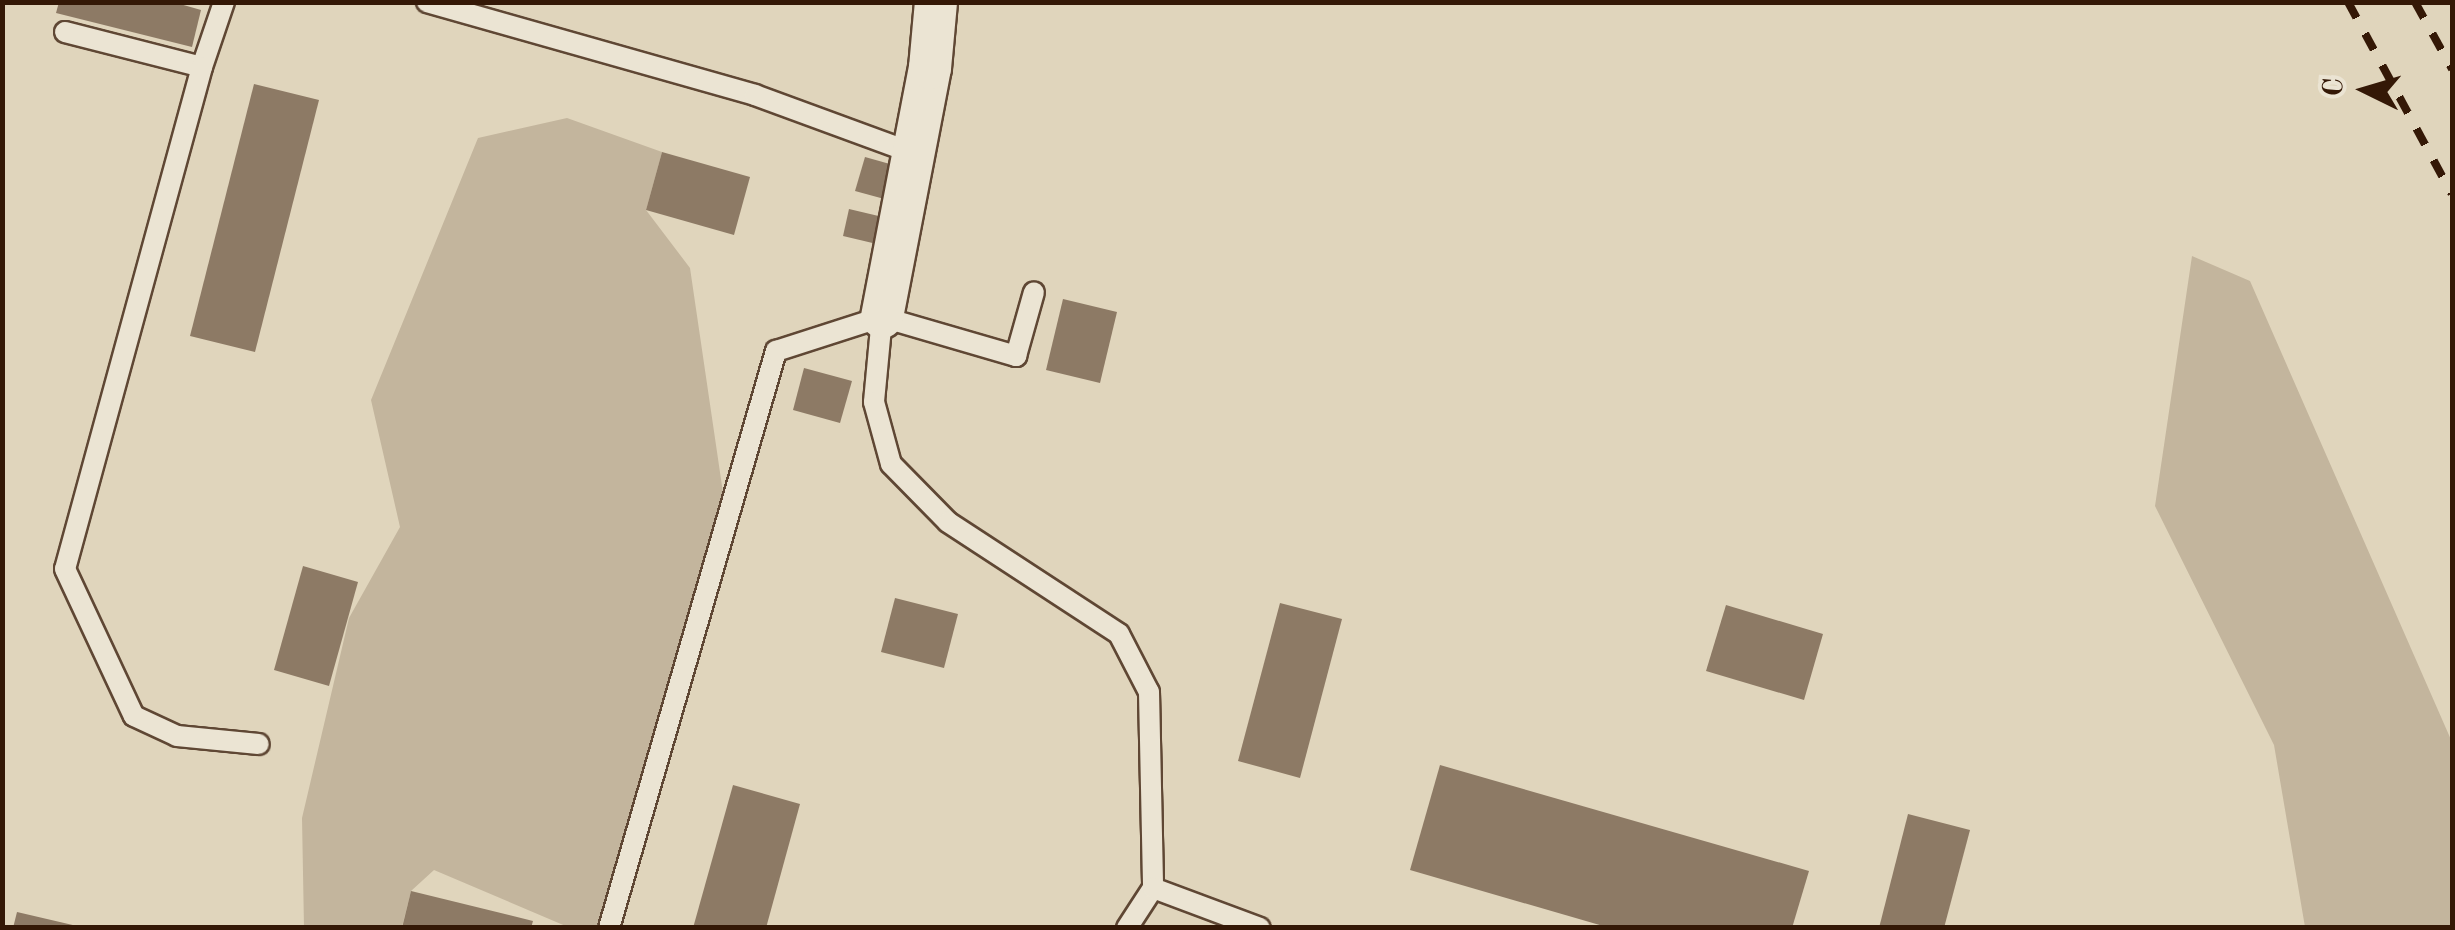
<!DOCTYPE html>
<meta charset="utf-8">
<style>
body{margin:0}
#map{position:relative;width:2455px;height:930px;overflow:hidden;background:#e0d5bc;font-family:"Old Standard TT",serif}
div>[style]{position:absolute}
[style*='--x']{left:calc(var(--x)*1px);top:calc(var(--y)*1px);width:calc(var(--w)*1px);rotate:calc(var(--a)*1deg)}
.green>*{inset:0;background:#c3b59d}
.building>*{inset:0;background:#8d7a65}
.roads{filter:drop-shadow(2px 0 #5f4734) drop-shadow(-2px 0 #5f4734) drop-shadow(0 2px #5f4734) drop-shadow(0 -2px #5f4734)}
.service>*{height:20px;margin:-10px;padding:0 10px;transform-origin:10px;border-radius:10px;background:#ebe4d3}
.minor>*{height:42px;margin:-21px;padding:0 21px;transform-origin:21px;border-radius:21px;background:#ebe4d3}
.rail>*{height:8px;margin-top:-4px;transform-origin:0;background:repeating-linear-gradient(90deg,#341806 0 18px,transparent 0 36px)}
span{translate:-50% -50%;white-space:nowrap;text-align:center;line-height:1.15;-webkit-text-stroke:8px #ebe4d3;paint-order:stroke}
.frame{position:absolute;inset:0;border:5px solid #341806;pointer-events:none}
.north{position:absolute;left:2315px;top:40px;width:100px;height:100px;-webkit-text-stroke:8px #ebe4d3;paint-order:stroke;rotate:275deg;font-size:28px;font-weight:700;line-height:40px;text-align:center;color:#341806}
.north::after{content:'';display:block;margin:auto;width:35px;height:45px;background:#341806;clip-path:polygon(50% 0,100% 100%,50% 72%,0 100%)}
</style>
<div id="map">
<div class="green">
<div style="clip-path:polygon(567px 118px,662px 152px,646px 210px,690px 268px,727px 520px,609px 927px,568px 927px,434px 870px,411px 891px,402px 927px,304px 928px,302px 818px,349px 618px,400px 527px,371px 400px,478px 138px)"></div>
<div style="clip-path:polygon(2192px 256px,2250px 281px,2452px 742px,2452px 927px,2305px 927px,2274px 745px,2155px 506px)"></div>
</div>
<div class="building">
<div style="clip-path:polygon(59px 2px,173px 2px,201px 10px,192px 47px,56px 13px)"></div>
<div style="clip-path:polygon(254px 84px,319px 100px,255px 352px,190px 336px)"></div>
<div style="clip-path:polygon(662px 152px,750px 177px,734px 235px,646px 210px)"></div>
<div style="clip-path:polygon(865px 157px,897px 166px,888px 200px,855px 191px)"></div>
<div style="clip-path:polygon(849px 209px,887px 218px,881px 245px,843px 236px)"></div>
<div style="clip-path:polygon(1063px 299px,1117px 312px,1100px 383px,1046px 370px)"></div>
<div style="clip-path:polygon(804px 368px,852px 381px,840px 423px,793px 410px)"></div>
<div style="clip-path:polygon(303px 566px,358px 582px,329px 686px,274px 670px)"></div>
<div style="clip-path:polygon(895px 598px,958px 614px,944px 668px,881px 652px)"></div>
<div style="clip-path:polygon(1280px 603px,1342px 619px,1300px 778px,1238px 761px)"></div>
<div style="clip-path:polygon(1726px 605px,1823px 634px,1804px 700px,1706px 671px)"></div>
<div style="clip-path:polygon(1440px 765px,1809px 871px,1792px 928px,1610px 928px,1410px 870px)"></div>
<div style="clip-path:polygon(733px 785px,800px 804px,766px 928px,693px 928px)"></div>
<div style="clip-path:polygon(1908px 814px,1970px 830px,1944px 928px,1879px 928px)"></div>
<div style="clip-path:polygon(411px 891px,533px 921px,531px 928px,402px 928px)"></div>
<div style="clip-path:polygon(17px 912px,77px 926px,76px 928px,13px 928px)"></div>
</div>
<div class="roads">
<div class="service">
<div style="--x:427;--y:2;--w:341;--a:15.8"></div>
<div style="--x:755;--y:95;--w:168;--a:20.2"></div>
<div style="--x:65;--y:32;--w:141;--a:14.3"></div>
<div style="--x:202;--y:67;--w:69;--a:-71.3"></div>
<div style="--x:202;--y:67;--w:520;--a:105.26"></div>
<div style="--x:65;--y:569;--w:162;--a:64.9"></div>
<div style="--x:134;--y:716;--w:47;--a:24.9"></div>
<div style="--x:177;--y:736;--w:82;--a:5.6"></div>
<div style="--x:882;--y:317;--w:85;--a:95.4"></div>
<div style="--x:874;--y:402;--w:64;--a:74.7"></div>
<div style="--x:891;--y:464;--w:81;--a:45.5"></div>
<div style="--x:948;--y:522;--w:204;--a:33.2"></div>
<div style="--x:1119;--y:634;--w:65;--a:62.7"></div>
<div style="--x:1149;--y:692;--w:196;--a:88.8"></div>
<div style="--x:1153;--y:888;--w:48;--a:123"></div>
<div style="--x:1153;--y:888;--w:114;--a:20.5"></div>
<div style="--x:609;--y:928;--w:601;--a:-73.86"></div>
<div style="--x:776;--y:351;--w:111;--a:-17.8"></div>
<div style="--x:882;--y:317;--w:140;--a:16.2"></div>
<div style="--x:1016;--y:356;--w:66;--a:-74.3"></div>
</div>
<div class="minor">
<div style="--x:882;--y:317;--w:254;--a:-79.1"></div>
<div style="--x:930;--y:68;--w:66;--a:-84.8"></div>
</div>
</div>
<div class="rail">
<div style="--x:2348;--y:2;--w:218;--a:61.6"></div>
<div style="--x:2415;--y:2;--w:77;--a:61.1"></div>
</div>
<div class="frame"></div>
<div class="north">С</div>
</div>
